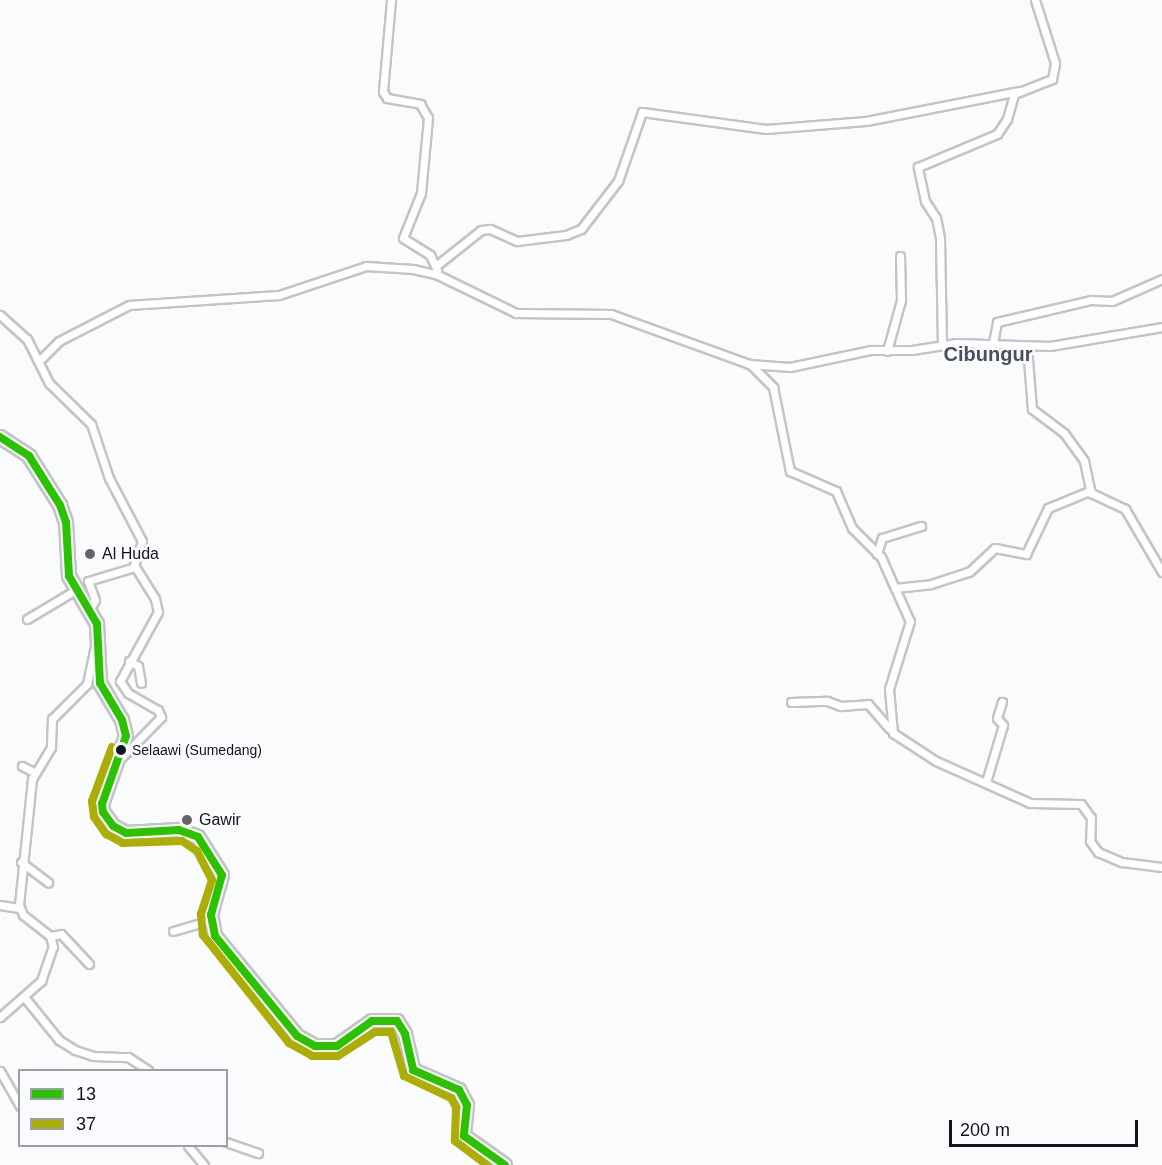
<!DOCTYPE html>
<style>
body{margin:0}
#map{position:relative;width:1162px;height:1165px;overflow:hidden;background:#fafbfd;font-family:Arial,sans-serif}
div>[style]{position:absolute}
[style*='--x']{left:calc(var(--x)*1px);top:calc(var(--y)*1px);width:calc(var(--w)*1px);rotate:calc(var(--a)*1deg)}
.roads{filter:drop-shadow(2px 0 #c2c4c7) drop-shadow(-2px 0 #c2c4c7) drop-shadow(0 2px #c2c4c7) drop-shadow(0 -2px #c2c4c7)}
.street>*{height:7px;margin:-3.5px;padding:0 3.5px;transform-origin:3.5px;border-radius:3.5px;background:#fefeff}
.primary>*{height:12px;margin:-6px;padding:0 6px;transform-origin:6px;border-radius:6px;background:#fefeff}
.bus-1>*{height:8px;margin:-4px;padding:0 4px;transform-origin:4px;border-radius:4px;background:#2cc204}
.bus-2>*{height:8px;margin:-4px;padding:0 4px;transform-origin:4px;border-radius:4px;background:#acad06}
.dots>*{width:16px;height:16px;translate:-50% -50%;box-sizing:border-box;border:3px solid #f9fbfe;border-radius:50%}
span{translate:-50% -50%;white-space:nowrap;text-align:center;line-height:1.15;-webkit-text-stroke:5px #f9fbfe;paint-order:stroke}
.bus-label{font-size:14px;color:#121519}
.left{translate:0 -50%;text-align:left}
.poi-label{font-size:16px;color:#121519}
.quarter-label{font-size:20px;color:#49505a;font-weight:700}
.legend{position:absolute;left:18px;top:1069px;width:210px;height:78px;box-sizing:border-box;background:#f9fbfe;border:2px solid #9d9fa2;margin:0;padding:8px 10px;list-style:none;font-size:18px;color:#121519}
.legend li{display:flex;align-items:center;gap:12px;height:30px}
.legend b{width:30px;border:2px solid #9d9fa2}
.scale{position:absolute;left:949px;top:1120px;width:189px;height:27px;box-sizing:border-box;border:3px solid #121519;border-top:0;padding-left:8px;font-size:18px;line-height:21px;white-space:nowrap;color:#121519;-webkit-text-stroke:4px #f9fbfe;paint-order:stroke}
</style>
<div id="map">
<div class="roads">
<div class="street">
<div style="--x:391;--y:0;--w:92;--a:95"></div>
<div style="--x:383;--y:92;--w:7;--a:56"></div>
<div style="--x:387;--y:98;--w:34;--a:10"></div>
<div style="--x:420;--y:104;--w:16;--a:60"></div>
<div style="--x:428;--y:118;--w:75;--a:95.3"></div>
<div style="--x:421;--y:193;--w:48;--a:111.8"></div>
<div style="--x:403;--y:238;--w:32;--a:32"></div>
<div style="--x:430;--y:255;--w:17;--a:65"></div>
<div style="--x:437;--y:265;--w:56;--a:-38.5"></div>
<div style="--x:481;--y:230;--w:9;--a:-6"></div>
<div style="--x:490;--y:229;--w:30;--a:24"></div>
<div style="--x:517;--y:241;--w:49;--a:-7"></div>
<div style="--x:566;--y:235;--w:16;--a:-22"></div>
<div style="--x:581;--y:229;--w:61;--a:-52.4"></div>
<div style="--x:618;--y:181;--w:73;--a:-70.8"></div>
<div style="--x:642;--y:112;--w:125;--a:7.8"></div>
<div style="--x:766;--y:129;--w:100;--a:-4.6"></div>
<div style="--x:866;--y:121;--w:156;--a:-11.1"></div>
<div style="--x:0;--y:315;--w:36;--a:42"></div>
<div style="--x:27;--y:339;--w:49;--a:63.4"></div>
<div style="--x:49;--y:383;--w:59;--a:44.3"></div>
<div style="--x:91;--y:424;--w:57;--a:71.6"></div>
<div style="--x:109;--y:478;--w:71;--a:62.4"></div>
<div style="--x:142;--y:541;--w:25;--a:108"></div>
<div style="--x:134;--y:565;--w:40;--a:58"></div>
<div style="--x:155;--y:599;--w:13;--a:77"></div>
<div style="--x:158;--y:612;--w:79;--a:118.8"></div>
<div style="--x:120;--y:681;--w:14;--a:56"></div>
<div style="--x:128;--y:693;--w:34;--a:30"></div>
<div style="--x:158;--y:710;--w:8;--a:67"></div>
<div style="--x:161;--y:717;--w:56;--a:134.3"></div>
<div style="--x:993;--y:343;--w:21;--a:-79"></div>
<div style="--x:997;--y:322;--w:97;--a:-13.2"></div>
<div style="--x:1091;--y:300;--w:21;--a:3"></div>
<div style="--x:1112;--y:301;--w:55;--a:-23.7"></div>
<div style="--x:942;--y:344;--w:106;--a:-91.1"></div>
<div style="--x:940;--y:238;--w:20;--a:-101"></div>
<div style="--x:936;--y:218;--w:20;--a:-123"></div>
<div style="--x:925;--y:201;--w:35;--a:-102"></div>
<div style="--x:918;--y:167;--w:86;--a:-22.7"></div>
<div style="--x:997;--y:134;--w:18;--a:-56"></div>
<div style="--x:1007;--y:119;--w:26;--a:-74"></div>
<div style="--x:1014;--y:94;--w:41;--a:-21.5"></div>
<div style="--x:1052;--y:79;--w:16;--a:-79"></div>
<div style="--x:1055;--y:63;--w:66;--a:-107.6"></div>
<div style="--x:1027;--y:346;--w:63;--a:85.5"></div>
<div style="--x:1032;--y:409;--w:40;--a:37"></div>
<div style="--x:1064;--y:433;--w:34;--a:54"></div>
<div style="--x:1084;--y:461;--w:33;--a:78"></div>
<div style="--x:1091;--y:493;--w:38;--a:25"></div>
<div style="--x:1125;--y:509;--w:73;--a:59.6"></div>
<div style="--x:887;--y:351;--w:53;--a:-74.6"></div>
<div style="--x:901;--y:300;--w:44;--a:-91.3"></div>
<div style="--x:39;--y:361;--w:28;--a:-45"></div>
<div style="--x:59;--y:341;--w:79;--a:-27.2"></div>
<div style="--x:129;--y:305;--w:150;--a:-3.8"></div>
<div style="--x:279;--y:295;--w:92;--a:-18.4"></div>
<div style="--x:366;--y:266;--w:47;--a:3.7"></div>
<div style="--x:413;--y:269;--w:26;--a:13"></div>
<div style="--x:438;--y:275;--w:87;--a:26"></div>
<div style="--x:516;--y:313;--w:95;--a:0.6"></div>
<div style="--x:611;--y:314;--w:147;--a:19.9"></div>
<div style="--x:749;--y:364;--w:41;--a:4.2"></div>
<div style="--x:790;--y:367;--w:83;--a:-11.9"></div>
<div style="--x:871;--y:350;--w:41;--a:0"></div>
<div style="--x:912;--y:350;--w:45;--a:-9"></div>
<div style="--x:956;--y:343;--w:94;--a:1.8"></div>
<div style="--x:1050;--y:346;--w:114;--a:-9.6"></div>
<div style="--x:750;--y:364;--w:33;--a:45"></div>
<div style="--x:773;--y:387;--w:86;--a:78.6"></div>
<div style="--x:790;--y:471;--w:50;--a:23.5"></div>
<div style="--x:836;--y:491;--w:40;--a:66.6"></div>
<div style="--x:852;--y:528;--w:41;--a:45"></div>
<div style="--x:881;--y:557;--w:34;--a:66"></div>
<div style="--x:895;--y:588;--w:36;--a:-6"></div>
<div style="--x:931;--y:584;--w:40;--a:-18"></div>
<div style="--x:969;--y:572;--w:35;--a:-43"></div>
<div style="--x:995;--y:548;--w:32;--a:11"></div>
<div style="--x:1026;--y:554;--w:51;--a:-64.4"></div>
<div style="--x:1048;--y:508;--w:44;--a:-22.5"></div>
<div style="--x:877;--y:554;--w:17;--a:-73"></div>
<div style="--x:882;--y:538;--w:41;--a:-17.1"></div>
<div style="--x:895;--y:588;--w:36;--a:66"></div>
<div style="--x:910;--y:621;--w:71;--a:107.2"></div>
<div style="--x:889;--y:689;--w:44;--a:84.8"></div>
<div style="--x:893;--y:733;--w:51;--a:33.1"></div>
<div style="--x:936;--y:761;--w:103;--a:24.1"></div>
<div style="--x:1030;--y:803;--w:51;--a:1.1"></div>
<div style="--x:1081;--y:804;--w:17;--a:54"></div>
<div style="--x:1091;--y:818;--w:23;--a:92"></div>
<div style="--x:1090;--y:841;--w:14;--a:54"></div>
<div style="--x:1098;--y:852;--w:26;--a:23"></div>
<div style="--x:1122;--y:862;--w:40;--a:7.1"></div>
<div style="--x:90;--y:609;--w:10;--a:-61"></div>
<div style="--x:95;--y:600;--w:20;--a:-110"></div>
<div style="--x:88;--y:581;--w:49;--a:-16.6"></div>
<div style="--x:27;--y:619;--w:58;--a:-31"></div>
<div style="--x:129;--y:661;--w:10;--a:29"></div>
<div style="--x:138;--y:666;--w:17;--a:80"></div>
<div style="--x:791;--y:702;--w:36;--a:-2"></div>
<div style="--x:827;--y:701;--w:15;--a:20"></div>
<div style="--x:841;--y:706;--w:27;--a:-4"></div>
<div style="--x:868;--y:704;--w:33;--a:49"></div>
<div style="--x:22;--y:766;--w:13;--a:27"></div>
<div style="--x:986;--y:782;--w:59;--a:-73.4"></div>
<div style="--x:1003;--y:725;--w:9;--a:-131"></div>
<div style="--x:997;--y:718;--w:17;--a:-73"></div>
<div style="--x:21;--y:862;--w:34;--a:37"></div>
<div style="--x:0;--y:905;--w:19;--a:9"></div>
<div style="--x:173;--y:931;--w:40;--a:-16"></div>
<div style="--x:50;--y:936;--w:11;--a:-10"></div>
<div style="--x:61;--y:934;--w:41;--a:47"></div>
<div style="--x:25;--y:998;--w:54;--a:51"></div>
<div style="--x:59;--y:1040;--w:19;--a:32"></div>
<div style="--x:75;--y:1050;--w:19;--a:18"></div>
<div style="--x:93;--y:1056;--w:35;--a:2"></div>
<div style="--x:128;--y:1057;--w:24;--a:33"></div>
<div style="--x:0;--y:1017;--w:55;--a:-41.3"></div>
<div style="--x:41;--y:981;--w:36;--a:-71"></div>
<div style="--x:53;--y:947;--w:11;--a:-105"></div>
<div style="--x:50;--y:936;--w:34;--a:-142"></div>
<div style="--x:23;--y:915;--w:11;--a:-112"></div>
<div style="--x:19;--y:905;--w:127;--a:-84.1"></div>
<div style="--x:32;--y:779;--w:37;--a:-59"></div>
<div style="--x:51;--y:747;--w:28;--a:-88"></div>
<div style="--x:52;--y:719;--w:49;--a:-45"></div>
<div style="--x:87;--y:684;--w:39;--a:-78"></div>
<div style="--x:0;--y:1071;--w:40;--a:60.3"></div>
<div style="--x:226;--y:1142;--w:34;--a:19"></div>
<div style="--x:188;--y:1146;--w:25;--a:50"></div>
</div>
<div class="primary">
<div style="--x:0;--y:437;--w:35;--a:33"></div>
<div style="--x:29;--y:456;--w:58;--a:57.7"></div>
<div style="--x:60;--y:505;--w:18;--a:71"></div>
<div style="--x:66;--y:522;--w:54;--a:86.8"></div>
<div style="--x:69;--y:576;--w:56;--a:59.7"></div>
<div style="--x:97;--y:624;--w:59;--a:87.1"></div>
<div style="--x:100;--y:683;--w:43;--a:59.3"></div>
<div style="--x:122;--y:720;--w:16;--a:76"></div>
<div style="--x:126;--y:736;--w:72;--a:109.4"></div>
<div style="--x:102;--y:804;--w:8;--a:83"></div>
<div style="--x:103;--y:812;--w:17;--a:54"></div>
<div style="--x:113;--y:826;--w:15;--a:28"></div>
<div style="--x:126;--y:833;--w:53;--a:-3.2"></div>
<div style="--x:179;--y:830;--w:20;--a:20"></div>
<div style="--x:198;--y:837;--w:45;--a:57.7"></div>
<div style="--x:222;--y:875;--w:41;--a:105.4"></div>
<div style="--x:211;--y:915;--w:21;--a:79"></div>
<div style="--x:215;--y:936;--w:129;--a:50.6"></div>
<div style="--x:297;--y:1036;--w:21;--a:29"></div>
<div style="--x:315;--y:1046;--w:22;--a:0"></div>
<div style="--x:337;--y:1046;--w:43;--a:-35.5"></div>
<div style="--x:372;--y:1021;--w:25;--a:0"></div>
<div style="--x:397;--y:1021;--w:15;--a:58"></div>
<div style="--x:405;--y:1034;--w:37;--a:77"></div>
<div style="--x:413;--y:1070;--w:50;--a:23.5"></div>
<div style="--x:459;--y:1090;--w:17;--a:62"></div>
<div style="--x:467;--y:1105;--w:31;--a:96"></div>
<div style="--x:464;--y:1136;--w:50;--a:35.3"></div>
</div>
</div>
<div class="bus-1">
<div style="--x:0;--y:437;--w:35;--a:33"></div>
<div style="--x:29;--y:456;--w:58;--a:57.7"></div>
<div style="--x:60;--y:505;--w:18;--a:71"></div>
<div style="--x:66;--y:522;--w:54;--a:86.8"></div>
<div style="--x:69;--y:576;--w:56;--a:59.7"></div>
<div style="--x:97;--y:624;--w:59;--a:87.1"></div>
<div style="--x:100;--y:683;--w:43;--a:59.3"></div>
<div style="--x:122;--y:720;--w:16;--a:76"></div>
<div style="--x:126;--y:736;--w:72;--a:109.4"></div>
<div style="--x:102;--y:804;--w:8;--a:83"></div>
<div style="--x:103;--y:812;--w:17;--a:54"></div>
<div style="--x:113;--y:826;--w:15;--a:28"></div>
<div style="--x:126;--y:833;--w:53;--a:-3.2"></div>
<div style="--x:179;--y:830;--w:20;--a:20"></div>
<div style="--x:198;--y:837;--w:45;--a:57.7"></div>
<div style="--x:222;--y:875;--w:41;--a:105.4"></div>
<div style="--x:211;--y:915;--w:21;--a:79"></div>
<div style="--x:215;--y:936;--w:129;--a:50.6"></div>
<div style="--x:297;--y:1036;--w:21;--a:29"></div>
<div style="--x:315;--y:1046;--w:22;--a:0"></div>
<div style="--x:337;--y:1046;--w:43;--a:-35.5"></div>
<div style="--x:372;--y:1021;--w:25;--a:0"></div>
<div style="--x:397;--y:1021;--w:15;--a:58"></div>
<div style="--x:405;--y:1034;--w:37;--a:77"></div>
<div style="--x:413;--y:1070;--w:50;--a:23.5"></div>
<div style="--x:459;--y:1090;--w:17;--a:62"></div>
<div style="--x:467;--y:1105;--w:31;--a:96"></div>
<div style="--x:464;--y:1136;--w:50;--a:35.3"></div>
</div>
<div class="bus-2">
<div style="--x:112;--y:747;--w:58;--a:110.3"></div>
<div style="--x:92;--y:801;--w:16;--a:83"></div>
<div style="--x:94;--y:817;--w:21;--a:55"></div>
<div style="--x:106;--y:834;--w:19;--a:28"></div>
<div style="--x:123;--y:843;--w:59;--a:-1.9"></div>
<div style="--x:182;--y:841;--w:18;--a:34"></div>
<div style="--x:197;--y:851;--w:33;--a:63"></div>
<div style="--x:212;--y:880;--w:36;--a:108"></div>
<div style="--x:201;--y:914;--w:21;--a:85"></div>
<div style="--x:203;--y:935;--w:138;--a:51.5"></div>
<div style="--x:289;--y:1043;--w:26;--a:29"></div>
<div style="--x:312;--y:1056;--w:26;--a:0"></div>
<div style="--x:338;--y:1056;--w:44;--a:-33"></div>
<div style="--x:375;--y:1032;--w:16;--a:0"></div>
<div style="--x:391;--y:1032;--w:46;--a:73.5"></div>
<div style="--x:404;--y:1076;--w:52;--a:25.1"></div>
<div style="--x:451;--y:1098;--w:10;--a:61"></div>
<div style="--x:456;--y:1107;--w:34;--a:92"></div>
<div style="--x:455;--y:1141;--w:40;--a:37"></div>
</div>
<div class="dots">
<div style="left:90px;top:554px;background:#636669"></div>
<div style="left:121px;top:750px;background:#121519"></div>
<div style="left:187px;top:820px;background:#636669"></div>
</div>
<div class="bus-label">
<span class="left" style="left:132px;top:750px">Selaawi (Sumedang)</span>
</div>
<div class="poi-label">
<span class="left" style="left:102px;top:554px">Al Huda</span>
<span class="left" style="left:199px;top:820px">Gawir</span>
</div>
<div class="quarter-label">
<span style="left:988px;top:354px">Cibungur</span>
</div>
<ul class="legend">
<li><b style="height:8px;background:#2cc204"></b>13</li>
<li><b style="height:8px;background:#acad06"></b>37</li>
</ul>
<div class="scale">200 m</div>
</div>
